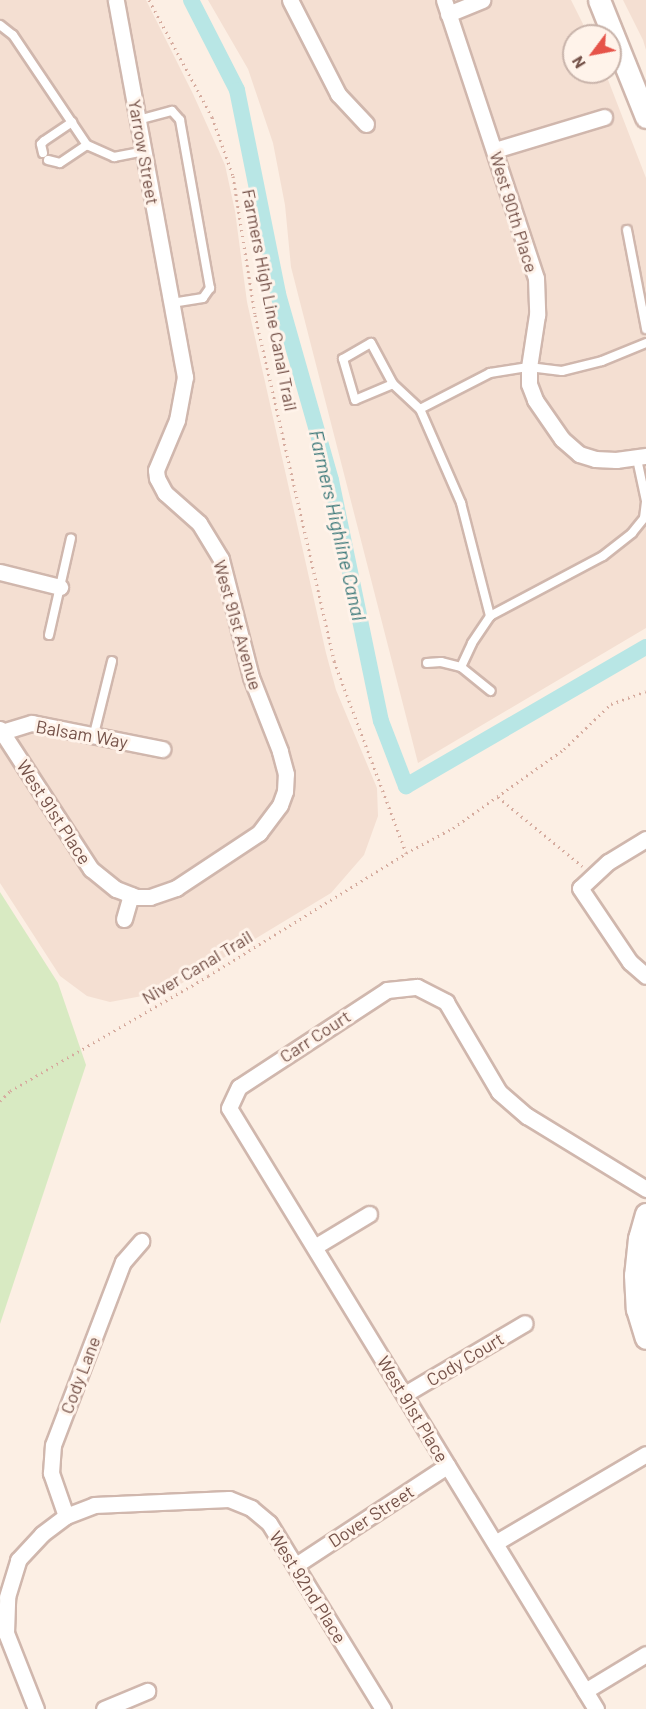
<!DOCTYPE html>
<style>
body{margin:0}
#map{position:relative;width:646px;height:1709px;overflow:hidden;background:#fcefe4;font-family:Barlow,sans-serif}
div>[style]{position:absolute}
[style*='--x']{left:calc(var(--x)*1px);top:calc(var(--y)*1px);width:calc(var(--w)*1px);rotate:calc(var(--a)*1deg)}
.residential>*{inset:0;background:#f4dfd2}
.green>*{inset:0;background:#d8eac2}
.canal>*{height:16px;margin:-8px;padding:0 8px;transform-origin:8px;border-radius:8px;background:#b8e6e5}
.path>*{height:3px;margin-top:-1.5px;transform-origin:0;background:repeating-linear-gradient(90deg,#d6ac9f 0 1.5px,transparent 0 6px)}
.roads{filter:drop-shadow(2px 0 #d0b7ad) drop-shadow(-2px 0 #d0b7ad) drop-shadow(0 2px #d0b7ad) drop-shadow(0 -2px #d0b7ad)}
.lane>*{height:8px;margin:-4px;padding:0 4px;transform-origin:4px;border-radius:4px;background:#fff}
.street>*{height:15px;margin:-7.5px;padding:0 7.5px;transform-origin:7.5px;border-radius:7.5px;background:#fff}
.secondary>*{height:21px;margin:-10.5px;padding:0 10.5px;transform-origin:10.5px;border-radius:10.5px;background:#fff}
span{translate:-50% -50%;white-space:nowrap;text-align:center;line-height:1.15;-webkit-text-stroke:6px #fff3ea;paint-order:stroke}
.street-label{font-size:18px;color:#755249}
.water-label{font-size:20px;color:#3d797a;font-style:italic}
.north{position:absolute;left:562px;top:24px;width:60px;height:60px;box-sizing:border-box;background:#fff3ea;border:2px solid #c8b3aa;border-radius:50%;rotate:238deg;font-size:16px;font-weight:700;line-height:24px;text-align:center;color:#755249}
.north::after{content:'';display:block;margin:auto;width:21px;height:27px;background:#e65349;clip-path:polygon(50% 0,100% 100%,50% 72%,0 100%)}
</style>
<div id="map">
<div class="residential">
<div style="clip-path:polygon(0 0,146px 0,193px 94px,225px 165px,235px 211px,247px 302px,326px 653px,336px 690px,377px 788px,378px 816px,364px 855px,331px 893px,169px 991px,110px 1002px,87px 996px,60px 976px,0 883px)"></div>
<div style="clip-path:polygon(208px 0,571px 0,589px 36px,574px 36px,574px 72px,605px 72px,646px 178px,646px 628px,418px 763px,291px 267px,285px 205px,273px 143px,248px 69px)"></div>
<div style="clip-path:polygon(623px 0,646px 0,646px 50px,643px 40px)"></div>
</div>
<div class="green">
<div style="clip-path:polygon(0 892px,58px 983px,86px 1065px,0 1324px)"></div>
</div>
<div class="canal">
<div style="--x:191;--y:0;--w:101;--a:62.9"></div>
<div style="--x:237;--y:90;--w:208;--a:78.6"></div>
<div style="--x:278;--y:294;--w:193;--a:74.1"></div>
<div style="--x:331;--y:480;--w:246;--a:78.3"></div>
<div style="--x:381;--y:721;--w:70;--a:69"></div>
<div style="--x:406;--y:786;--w:277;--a:-30.1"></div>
</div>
<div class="path">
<div style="--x:149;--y:0;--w:133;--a:61.7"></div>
<div style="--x:212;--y:117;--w:63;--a:70.4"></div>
<div style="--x:233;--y:176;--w:141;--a:81"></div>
<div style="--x:255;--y:315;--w:355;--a:77.1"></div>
<div style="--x:334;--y:661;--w:205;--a:69.4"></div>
<div style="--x:498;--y:797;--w:109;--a:39.4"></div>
<div style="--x:0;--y:1101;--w:14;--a:-45"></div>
<div style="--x:10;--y:1091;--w:229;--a:-30.1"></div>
<div style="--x:208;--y:976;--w:233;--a:-31.8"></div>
<div style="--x:406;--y:853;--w:53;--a:-28"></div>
<div style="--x:453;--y:828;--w:136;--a:-35.4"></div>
<div style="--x:564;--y:749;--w:65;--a:-43.8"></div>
<div style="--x:611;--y:704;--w:37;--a:-20"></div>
</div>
<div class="roads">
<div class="lane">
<div style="--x:0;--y:25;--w:16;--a:38"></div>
<div style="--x:13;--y:35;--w:133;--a:56.1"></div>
<div style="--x:87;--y:145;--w:30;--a:24"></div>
<div style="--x:114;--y:157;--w:31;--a:-11"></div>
<div style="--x:138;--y:120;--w:35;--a:-15"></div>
<div style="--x:172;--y:111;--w:12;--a:48"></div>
<div style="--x:180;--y:120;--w:171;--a:79.9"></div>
<div style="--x:210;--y:288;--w:12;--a:125"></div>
<div style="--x:203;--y:298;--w:30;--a:171"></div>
<div style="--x:43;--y:153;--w:9;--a:-103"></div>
<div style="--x:41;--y:144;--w:4;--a:-45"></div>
<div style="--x:44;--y:141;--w:34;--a:-34"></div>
<div style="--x:48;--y:160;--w:12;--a:14"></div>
<div style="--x:60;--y:163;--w:32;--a:-34"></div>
<div style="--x:627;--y:230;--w:101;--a:79.1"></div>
<div style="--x:393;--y:384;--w:41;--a:157.2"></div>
<div style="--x:355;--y:400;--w:43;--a:-106.3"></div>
<div style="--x:343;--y:359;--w:32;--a:-30"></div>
<div style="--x:371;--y:343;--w:47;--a:61.8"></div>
<div style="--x:393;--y:384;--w:37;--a:43"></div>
<div style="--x:420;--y:409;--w:103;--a:66.4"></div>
<div style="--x:461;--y:503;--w:117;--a:75.6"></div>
<div style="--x:420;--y:409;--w:79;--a:-27.2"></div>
<div style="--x:490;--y:373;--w:39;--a:-9"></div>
<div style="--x:529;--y:367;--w:33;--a:7"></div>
<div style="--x:562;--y:371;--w:41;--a:-14"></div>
<div style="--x:602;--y:361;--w:48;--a:-22.2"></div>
<div style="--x:49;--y:635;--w:99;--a:-77.2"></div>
<div style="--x:427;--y:663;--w:14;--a:-4"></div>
<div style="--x:441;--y:662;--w:21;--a:14"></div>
<div style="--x:461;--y:667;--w:38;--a:39"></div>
<div style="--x:461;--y:667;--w:26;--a:-65"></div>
<div style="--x:472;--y:643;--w:32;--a:-56"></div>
<div style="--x:490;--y:616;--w:128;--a:-28"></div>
<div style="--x:603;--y:556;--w:37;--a:-38"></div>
<div style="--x:632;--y:533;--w:19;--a:-51"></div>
<div style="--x:644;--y:518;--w:17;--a:-83"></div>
<div style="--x:646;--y:501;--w:43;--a:-102.1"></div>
<div style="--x:94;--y:734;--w:75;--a:-76.1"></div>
</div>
<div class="street">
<div style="--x:290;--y:0;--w:106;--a:62.9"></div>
<div style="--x:338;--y:94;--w:41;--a:47"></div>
<div style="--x:444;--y:0;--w:293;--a:71.7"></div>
<div style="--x:536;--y:278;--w:37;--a:88"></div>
<div style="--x:537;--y:315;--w:53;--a:98.7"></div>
<div style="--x:529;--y:367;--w:17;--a:90"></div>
<div style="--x:529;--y:384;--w:17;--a:69"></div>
<div style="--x:535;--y:400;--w:47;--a:55.3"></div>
<div style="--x:562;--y:439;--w:23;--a:41"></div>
<div style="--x:579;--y:454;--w:17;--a:17"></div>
<div style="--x:595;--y:459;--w:21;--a:3"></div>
<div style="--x:616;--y:460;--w:30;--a:-8"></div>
<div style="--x:448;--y:14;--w:37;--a:-22"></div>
<div style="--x:495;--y:150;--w:114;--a:-16.8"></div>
<div style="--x:0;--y:572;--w:62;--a:14"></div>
<div style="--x:0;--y:729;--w:167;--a:57"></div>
<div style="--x:91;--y:869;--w:32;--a:39"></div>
<div style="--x:116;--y:889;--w:22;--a:21"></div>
<div style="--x:137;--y:897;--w:13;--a:0"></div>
<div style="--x:150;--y:897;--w:28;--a:-19"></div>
<div style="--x:176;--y:888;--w:100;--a:-33.5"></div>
<div style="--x:259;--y:833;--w:35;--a:-53"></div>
<div style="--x:280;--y:805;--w:15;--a:-70"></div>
<div style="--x:285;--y:791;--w:17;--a:-87"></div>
<div style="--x:286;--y:774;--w:24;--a:-105"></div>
<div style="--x:280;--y:751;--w:79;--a:-111.4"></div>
<div style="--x:251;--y:677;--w:122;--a:-104.3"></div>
<div style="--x:221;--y:559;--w:42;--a:-121.4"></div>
<div style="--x:199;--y:523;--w:45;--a:-138.6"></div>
<div style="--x:165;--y:493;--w:17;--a:-118"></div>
<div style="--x:157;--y:478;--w:8;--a:-97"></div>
<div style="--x:156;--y:470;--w:54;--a:-67.2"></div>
<div style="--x:177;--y:420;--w:44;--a:-79.5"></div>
<div style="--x:185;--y:377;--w:383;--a:-100.4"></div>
<div style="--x:2;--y:732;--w:31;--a:-17"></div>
<div style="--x:32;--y:723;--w:133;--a:11.3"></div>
<div style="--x:646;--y:839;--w:44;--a:148.8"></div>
<div style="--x:608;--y:862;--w:38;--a:137"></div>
<div style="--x:580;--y:888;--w:89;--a:56"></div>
<div style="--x:630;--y:962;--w:21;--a:41"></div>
<div style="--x:124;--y:919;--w:25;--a:-74"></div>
<div style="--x:316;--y:1246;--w:62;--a:-31.1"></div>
<div style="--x:405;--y:1394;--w:139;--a:-30.6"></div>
<div style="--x:66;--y:1516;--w:46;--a:-109.2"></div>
<div style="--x:51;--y:1473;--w:28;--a:-86"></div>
<div style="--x:53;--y:1445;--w:196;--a:-69.1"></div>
<div style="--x:123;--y:1262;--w:28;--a:-49"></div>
<div style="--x:495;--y:1543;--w:175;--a:-30.5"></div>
<div style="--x:296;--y:1565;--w:181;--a:-33.3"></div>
<div style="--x:585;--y:1691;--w:71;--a:-31.2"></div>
<div style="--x:36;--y:1709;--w:82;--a:-111.5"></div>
<div style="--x:6;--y:1633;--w:36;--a:-88"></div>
<div style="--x:7;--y:1597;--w:39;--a:-73"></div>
<div style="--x:18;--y:1560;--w:35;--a:-47"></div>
<div style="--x:42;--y:1534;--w:30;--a:-37"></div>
<div style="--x:66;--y:1516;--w:30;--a:-21"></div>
<div style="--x:94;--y:1505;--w:135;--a:-2.5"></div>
<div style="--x:229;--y:1499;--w:24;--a:22"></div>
<div style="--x:251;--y:1508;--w:23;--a:40"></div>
<div style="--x:269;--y:1523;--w:218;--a:58.5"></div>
<div style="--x:104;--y:1709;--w:47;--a:-22.7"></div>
<div style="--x:596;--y:1709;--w:704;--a:-121.41"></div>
<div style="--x:229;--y:1108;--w:23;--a:-65"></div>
<div style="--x:239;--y:1087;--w:177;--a:-33.2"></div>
<div style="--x:387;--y:990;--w:30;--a:-6"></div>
<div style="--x:417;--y:987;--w:33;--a:27"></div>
<div style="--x:446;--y:1002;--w:104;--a:59.5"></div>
<div style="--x:499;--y:1092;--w:37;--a:41"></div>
<div style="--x:527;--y:1116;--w:140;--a:31.5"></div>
</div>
<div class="secondary">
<div style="--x:599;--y:0;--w:126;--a:68.1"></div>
<div style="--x:646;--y:1214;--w:25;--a:106"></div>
<div style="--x:639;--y:1238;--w:37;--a:96"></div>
<div style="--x:635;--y:1275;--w:34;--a:87"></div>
<div style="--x:637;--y:1309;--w:30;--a:73"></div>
</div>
</div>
<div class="street-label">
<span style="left:144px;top:152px;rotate:80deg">Yarrow Street</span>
<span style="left:514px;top:212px;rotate:73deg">West 90th Place</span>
<span style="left:270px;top:300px;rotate:79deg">Farmers High Line Canal Trail</span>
<span style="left:238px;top:625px;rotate:74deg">West 91st Avenue</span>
<span style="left:82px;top:734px;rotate:10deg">Balsam Way</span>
<span style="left:54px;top:812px;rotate:57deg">West 91st Place</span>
<span style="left:197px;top:967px;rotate:-31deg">Niver Canal Trail</span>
<span style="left:315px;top:1036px;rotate:-33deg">Carr Court</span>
<span style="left:465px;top:1359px;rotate:-31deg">Cody Court</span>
<span style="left:80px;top:1375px;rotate:-69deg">Cody Lane</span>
<span style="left:413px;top:1409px;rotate:59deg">West 91st Place</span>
<span style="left:371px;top:1516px;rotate:-33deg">Dover Street</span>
<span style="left:308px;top:1587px;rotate:58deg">West 92nd Place</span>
</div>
<div class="water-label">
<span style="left:338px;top:525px;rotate:77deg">Farmers Highline Canal</span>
</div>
<div class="north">N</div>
</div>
